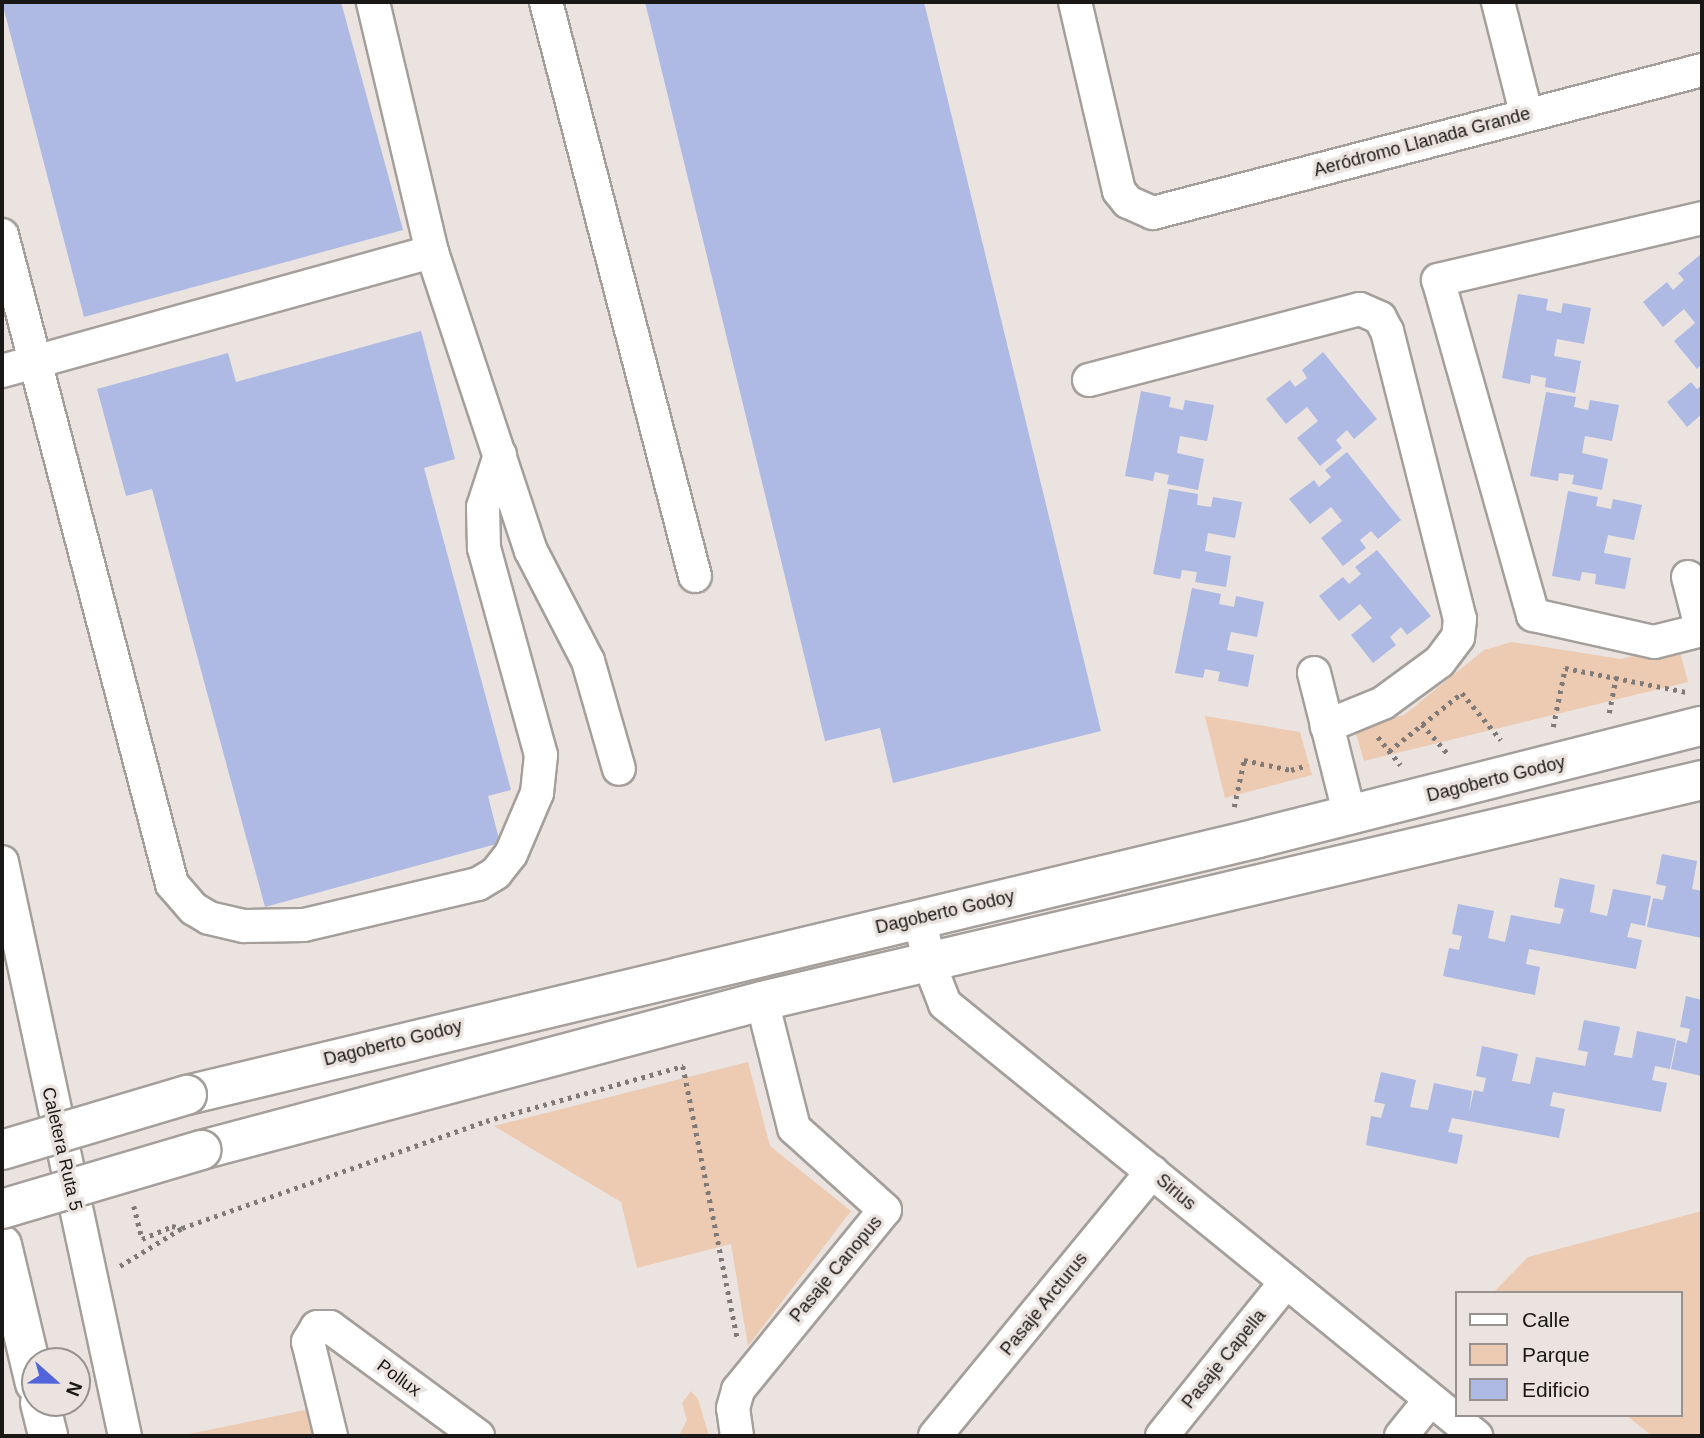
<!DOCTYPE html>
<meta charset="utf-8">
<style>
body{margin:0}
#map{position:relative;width:1704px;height:1438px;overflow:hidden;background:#eae3df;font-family:Helvetica,sans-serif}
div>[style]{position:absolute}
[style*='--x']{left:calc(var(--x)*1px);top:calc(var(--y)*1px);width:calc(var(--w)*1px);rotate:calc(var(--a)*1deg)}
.green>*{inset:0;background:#edcbb3}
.building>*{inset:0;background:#aebae3}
.path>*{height:4.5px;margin-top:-2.25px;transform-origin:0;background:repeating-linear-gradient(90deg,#7f7a77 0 3.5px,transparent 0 8.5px)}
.roads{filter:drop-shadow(2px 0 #a59f9b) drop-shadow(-2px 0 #a59f9b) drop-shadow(0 2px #a59f9b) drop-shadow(0 -2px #a59f9b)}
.minor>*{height:32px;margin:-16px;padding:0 16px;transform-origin:16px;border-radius:16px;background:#fff}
.major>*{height:38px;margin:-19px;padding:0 19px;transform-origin:19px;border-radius:19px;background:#fff}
.highway>*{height:38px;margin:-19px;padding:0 19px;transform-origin:19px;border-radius:19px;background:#fff}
.bridges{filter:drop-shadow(2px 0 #a59f9b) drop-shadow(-2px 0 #a59f9b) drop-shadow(0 2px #a59f9b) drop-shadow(0 -2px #a59f9b)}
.major-bridge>*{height:38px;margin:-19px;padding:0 19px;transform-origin:19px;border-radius:19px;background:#fff}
span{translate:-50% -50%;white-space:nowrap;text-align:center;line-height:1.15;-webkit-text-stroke:7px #eae3df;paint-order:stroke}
.street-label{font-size:18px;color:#1a1816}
.frame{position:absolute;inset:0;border:4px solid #1a1816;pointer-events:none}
.legend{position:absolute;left:1455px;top:1291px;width:228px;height:126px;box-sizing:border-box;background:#eae3df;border:2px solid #97928f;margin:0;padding:9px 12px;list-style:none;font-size:21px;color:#1a1816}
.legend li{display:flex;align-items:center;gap:14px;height:35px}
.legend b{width:35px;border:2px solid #97928f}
.north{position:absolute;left:21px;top:1347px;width:70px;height:70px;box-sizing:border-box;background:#eae3df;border:2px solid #97928f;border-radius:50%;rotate:111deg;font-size:19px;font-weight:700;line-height:28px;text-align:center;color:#1a1816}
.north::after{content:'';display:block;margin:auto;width:24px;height:32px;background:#5164d9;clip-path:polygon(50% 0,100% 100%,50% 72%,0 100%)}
</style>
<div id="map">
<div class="green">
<div style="clip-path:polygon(1512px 642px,1621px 659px,1678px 644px,1688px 682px,1364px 761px,1354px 727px,1404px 715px,1484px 650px)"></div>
<div style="clip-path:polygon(1205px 716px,1300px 732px,1312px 775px,1225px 798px)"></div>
<div style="clip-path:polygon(748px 1062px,770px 1146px,851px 1211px,748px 1346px,731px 1244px,637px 1268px,621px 1202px,494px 1126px)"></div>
<div style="clip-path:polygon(1702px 1211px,1702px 1436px,1652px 1436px,1626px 1415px,1681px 1415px,1681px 1293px,1493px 1293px,1528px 1257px)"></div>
<div style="clip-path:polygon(691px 1391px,698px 1399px,709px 1436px,679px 1436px,687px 1420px,682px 1403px)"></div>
<div style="clip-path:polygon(310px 1409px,317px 1436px,179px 1436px)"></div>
</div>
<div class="building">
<div style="clip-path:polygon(2px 2px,341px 2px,403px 230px,84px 317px)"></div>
<div style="clip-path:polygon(645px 2px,924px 2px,1101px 731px,893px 783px,880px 728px,825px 741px)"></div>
<div style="clip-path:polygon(1700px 255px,1702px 364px,1697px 369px,1674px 341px,1695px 323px,1684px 309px,1663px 327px,1643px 302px,1667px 282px,1673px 290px,1684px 280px,1678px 273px)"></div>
<div style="clip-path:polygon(1518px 294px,1548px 299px,1546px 310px,1561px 313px,1563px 303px,1591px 308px,1584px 344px,1557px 339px,1554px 356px,1581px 361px,1575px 393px,1545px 387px,1546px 378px,1531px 375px,1530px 384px,1502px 378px)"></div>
<div style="clip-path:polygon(421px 331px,455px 459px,424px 468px,511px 790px,488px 796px,500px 843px,265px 907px,152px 489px,126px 496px,97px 389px,228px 353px,236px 382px)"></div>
<div style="clip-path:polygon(1323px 352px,1377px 419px,1354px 439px,1347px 430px,1336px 440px,1342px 448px,1320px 466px,1297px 438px,1318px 421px,1307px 407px,1286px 424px,1266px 399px,1290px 380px,1295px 387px,1307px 378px,1302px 370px)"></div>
<div style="clip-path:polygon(1691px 382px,1697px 389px,1702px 385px,1702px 414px,1687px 427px,1667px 402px)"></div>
<div style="clip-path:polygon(1141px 391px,1171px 397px,1169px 407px,1183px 410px,1185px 400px,1214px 405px,1207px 441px,1180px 436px,1177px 453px,1204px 459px,1198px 490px,1167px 484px,1169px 475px,1155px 472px,1153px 481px,1125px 476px)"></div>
<div style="clip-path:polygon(1546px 392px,1576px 397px,1574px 407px,1588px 410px,1590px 400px,1619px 405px,1612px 441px,1585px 436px,1582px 453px,1608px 459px,1602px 490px,1572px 484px,1574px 475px,1559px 473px,1558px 481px,1530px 476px)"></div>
<div style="clip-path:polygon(1347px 452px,1401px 520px,1378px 539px,1371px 531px,1360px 540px,1366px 548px,1343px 566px,1321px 538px,1342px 521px,1331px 507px,1310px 524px,1289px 499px,1314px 480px,1319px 487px,1331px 477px,1325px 470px)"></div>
<div style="clip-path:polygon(1169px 489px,1198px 494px,1197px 505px,1211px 507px,1213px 497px,1242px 502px,1235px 538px,1208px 533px,1205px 551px,1231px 556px,1226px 587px,1195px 582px,1197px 572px,1182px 570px,1180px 579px,1153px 574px)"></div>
<div style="clip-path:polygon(1568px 491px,1598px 497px,1596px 506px,1611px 509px,1613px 499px,1642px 505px,1634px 540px,1608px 535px,1604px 553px,1631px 558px,1625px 589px,1595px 584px,1596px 574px,1582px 572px,1580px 581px,1552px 576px)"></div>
<div style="clip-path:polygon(1377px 550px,1431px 616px,1407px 635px,1401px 627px,1390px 637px,1396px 645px,1373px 663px,1351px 635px,1372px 618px,1360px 604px,1339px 621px,1319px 596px,1343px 577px,1349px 584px,1361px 574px,1355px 567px)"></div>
<div style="clip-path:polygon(1192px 588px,1221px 594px,1219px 604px,1234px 607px,1236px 596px,1264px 602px,1257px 637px,1231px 632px,1227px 650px,1254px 655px,1248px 687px,1218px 681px,1220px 672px,1205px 669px,1203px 678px,1175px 673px)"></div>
<div style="clip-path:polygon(1662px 854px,1697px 861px,1692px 889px,1702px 891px,1702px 938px,1647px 927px,1653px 898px,1663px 900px,1666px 886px,1656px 884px)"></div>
<div style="clip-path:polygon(1560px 878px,1595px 885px,1590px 912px,1607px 916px,1613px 889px,1651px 896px,1645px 926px,1631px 923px,1627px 937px,1642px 940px,1636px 969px,1529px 949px,1526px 964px,1540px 967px,1535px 995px,1443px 976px,1449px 948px,1459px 950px,1462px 936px,1452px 934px,1458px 904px,1494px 911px,1488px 938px,1505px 942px,1511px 915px,1560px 924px,1564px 909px,1554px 907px)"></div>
<div style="clip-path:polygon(1686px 996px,1702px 1000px,1702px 1076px,1671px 1069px,1677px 1040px,1687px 1043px,1690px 1029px,1680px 1027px)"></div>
<div style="clip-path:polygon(1584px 1020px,1620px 1027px,1614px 1055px,1632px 1058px,1637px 1031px,1676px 1039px,1670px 1069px,1655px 1066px,1652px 1080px,1667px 1083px,1661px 1112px,1553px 1092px,1550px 1106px,1565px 1109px,1559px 1138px,1452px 1118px,1448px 1132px,1463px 1135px,1457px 1164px,1366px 1145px,1371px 1116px,1381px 1118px,1385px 1104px,1374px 1102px,1381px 1072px,1416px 1080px,1410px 1107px,1428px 1110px,1434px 1083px,1472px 1091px,1469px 1112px,1474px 1090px,1483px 1092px,1486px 1078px,1476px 1076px,1482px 1046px,1518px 1054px,1512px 1081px,1530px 1084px,1536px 1057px,1585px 1066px,1588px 1052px,1578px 1050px)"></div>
</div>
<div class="path">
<div style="--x:1609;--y:713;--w:37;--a:-79"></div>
<div style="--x:1422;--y:724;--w:38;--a:49"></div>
<div style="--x:1553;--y:727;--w:60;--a:-78.5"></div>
<div style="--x:1565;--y:668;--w:123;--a:11.2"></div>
<div style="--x:1378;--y:737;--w:36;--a:51"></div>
<div style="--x:1389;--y:751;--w:93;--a:-38.5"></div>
<div style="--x:1462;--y:693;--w:61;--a:50.3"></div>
<div style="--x:1234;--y:807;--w:48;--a:-78"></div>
<div style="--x:1244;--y:760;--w:48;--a:12"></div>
<div style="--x:1291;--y:770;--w:17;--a:-17"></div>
<div style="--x:134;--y:1206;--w:34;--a:76"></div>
<div style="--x:142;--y:1239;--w:33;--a:-23"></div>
<div style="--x:172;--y:1226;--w:10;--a:11"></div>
<div style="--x:120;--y:1266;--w:73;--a:-31.5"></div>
<div style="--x:182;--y:1228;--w:322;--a:-19.4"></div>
<div style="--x:486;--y:1121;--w:205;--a:-15.6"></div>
<div style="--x:683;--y:1066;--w:280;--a:78.7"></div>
</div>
<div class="roads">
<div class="minor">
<div style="--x:546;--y:2;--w:593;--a:75.45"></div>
<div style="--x:1075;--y:2;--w:194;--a:76.9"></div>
<div style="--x:1119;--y:191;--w:14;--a:51"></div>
<div style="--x:1128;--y:202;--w:27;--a:24"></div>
<div style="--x:1153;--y:213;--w:567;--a:-14.6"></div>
<div style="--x:1498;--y:2;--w:114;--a:75.8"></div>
<div style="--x:2;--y:235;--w:671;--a:75.32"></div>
<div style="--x:172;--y:884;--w:33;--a:49"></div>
<div style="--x:194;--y:909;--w:17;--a:31"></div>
<div style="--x:209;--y:918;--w:36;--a:13"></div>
<div style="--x:244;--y:926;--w:60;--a:-1"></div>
<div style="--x:304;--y:925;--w:179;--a:-13.3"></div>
<div style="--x:478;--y:884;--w:21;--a:-31"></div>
<div style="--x:496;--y:873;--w:24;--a:-52"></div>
<div style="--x:511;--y:854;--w:66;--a:-66.9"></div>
<div style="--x:537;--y:793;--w:38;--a:-84"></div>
<div style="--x:541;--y:755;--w:215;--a:-105.4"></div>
<div style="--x:484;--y:548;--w:41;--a:-91.4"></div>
<div style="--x:483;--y:507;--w:55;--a:-71.9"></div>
<div style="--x:432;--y:252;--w:315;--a:71.7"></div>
<div style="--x:531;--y:551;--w:124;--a:62.6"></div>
<div style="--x:588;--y:661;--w:112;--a:74"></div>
<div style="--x:2;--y:371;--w:446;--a:-15.5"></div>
<div style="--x:432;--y:252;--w:257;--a:-103.3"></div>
<div style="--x:1089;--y:380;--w:280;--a:-14.7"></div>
<div style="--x:1360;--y:309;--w:22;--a:24"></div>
<div style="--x:1380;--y:318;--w:15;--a:62"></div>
<div style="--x:1387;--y:331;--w:297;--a:75.8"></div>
<div style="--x:1460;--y:619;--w:18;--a:96"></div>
<div style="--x:1458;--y:637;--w:31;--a:127"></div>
<div style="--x:1439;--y:662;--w:69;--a:143.8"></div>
<div style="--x:1383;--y:703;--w:61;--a:157.7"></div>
<div style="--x:1688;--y:577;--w:56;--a:75.5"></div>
<div style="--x:1702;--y:630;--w:49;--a:166"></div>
<div style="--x:1654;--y:642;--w:124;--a:-167.4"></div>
<div style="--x:1533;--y:615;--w:348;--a:-105.8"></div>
<div style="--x:1438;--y:280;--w:271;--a:-13.2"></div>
<div style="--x:1314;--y:673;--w:147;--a:75.9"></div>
<div style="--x:2;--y:862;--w:587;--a:77.91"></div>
<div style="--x:920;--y:919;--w:45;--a:78.4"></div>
<div style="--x:929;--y:963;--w:44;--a:68.7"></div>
<div style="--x:945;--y:1004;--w:685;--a:39.13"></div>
<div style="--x:331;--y:1436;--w:97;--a:-103.7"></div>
<div style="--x:308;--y:1342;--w:17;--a:-59"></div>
<div style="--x:317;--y:1327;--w:13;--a:0"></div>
<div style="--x:330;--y:1327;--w:184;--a:36.4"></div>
<div style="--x:737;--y:1436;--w:28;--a:-98"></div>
<div style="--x:733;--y:1408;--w:19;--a:-74"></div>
<div style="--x:738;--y:1390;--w:232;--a:-50.8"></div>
<div style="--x:885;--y:1210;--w:122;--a:-138"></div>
<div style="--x:794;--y:1128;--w:131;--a:-104.1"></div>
<div style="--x:935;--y:1436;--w:342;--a:-50.6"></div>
<div style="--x:1162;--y:1436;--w:198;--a:-51.2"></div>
<div style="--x:1401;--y:1436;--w:46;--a:-51.1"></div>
</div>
<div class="major">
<div style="--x:187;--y:1095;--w:1101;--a:-13.49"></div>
<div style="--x:1258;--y:838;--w:458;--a:-14.2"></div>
<div style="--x:201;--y:1150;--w:580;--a:-14.87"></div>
<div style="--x:762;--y:1001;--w:966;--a:-13.23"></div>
</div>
<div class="highway">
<div style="--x:2;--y:1245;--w:142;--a:76.6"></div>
<div style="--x:40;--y:1403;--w:34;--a:76"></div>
</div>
</div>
<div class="bridges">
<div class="major-bridge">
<div style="--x:2;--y:1150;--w:193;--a:-16.6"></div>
<div style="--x:2;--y:1209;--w:208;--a:-16.5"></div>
</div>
</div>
<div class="street-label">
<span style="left:1422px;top:142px;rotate:-15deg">Aeródromo Llanada Grande</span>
<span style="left:1496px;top:779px;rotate:-14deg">Dagoberto Godoy</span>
<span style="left:945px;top:912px;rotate:-13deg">Dagoberto Godoy</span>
<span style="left:393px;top:1043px;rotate:-14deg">Dagoberto Godoy</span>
<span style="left:62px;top:1149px;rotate:77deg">Caletera Ruta 5</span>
<span style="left:1176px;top:1192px;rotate:40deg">Sirius</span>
<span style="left:836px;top:1269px;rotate:-50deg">Pasaje Canopus</span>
<span style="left:1044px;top:1304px;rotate:-51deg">Pasaje Arcturus</span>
<span style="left:1224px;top:1359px;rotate:-51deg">Pasaje Capella</span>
<span style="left:399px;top:1378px;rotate:36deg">Pollux</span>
</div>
<div class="frame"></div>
<ul class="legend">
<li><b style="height:9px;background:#fff"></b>Calle</li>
<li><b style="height:19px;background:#edcbb3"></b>Parque</li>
<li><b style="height:19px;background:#aebae3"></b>Edificio</li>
</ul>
<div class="north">N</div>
</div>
